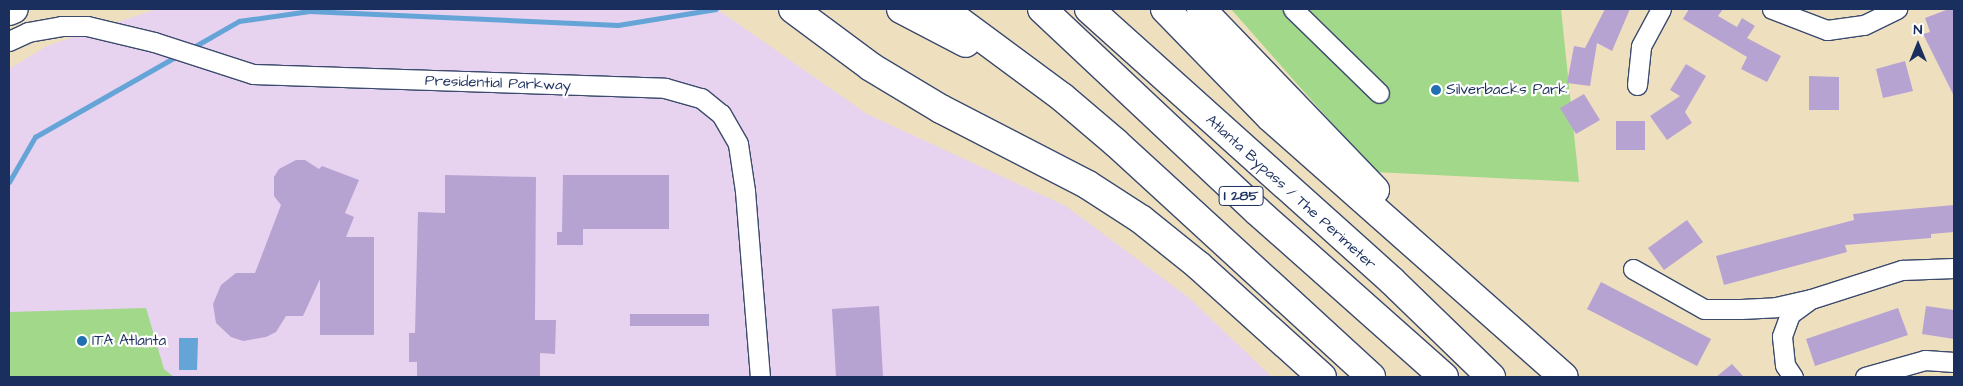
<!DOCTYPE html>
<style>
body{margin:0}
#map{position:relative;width:1963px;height:386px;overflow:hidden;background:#eee0bf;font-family:"Architects Daughter",sans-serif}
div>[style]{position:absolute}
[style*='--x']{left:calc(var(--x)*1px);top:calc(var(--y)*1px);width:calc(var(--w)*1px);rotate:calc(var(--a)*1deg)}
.built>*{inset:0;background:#e7d2ef}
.green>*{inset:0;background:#a2d889}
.water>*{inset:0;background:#65a4d7}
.stream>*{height:4.5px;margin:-2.25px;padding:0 2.25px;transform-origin:2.25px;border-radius:2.25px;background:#65a4d7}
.building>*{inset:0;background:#b7a3d2}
.roads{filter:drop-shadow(1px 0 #3b4a6d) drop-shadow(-1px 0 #3b4a6d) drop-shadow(0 1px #3b4a6d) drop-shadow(0 -1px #3b4a6d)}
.minor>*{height:19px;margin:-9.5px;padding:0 9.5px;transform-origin:9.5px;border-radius:9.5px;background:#fff}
.highway>*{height:28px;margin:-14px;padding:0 14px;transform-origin:14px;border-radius:14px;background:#fff}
.dots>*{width:14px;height:14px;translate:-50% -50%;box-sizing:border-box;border:2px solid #fff;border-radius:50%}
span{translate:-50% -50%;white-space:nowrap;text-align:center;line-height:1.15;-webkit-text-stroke:4.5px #fff;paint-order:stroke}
.shield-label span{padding:1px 4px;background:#fff;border:1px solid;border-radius:4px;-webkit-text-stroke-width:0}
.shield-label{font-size:14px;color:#1b2f5e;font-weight:700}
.street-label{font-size:15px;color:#1b2f5e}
.poi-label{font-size:15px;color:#1b2f5e}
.left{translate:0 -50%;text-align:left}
.frame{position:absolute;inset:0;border:10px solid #1b2f5e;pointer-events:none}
.north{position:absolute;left:1893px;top:20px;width:50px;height:50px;-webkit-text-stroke:4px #fff;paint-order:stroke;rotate:0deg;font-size:14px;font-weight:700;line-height:20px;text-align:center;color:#1b2f5e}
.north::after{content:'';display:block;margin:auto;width:18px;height:22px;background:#1b2f5e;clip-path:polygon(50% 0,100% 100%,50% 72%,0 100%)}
</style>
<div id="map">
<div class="built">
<div style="clip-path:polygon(157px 9px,717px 9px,867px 114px,1066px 206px,1188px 297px,1272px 377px,9px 377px,9px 69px,47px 46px)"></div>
</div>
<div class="green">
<div style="clip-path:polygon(1231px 9px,1561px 9px,1579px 182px,1375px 172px)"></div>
<div style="clip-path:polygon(146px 308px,164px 369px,174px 377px,9px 377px,9px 312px)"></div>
</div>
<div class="water">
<div style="clip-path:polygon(179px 338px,198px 338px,197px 370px,179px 370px)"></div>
</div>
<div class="stream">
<div style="--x:192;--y:48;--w:54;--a:-29.9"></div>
<div style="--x:239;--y:21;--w:71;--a:-8.1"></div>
<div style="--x:309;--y:11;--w:309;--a:2.6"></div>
<div style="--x:618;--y:25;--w:99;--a:-9.3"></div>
<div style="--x:9;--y:182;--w:52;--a:-60"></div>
<div style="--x:35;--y:137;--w:166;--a:-29.7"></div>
</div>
<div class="building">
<div style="clip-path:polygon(1605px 9px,1630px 9px,1612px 51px,1597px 43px,1590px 86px,1567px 83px,1574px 46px,1585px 48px)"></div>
<div style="clip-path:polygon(1689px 9px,1723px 9px,1718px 16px,1737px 27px,1742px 18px,1755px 26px,1747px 38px,1781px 56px,1767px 82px,1741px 69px,1747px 57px,1683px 19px)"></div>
<div style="clip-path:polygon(1949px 9px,1954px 9px,1954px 96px,1923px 34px,1930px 32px,1925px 18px)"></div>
<div style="clip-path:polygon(1905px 61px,1913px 91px,1883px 98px,1876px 69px)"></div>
<div style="clip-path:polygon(1686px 64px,1706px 76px,1685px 112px,1692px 123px,1667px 140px,1650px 116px,1680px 96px,1670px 90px)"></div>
<div style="clip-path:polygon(1809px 76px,1839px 77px,1839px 110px,1809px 110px)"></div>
<div style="clip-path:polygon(1584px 94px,1600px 120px,1576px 134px,1560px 108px)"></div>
<div style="clip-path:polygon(1616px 121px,1645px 121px,1645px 150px,1616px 150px)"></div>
<div style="clip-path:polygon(296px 160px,305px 160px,319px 169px,322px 166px,359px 180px,345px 213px,354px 217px,346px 237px,374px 237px,374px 335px,320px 335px,320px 279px,303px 316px,286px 316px,276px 332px,266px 337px,243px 341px,231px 337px,216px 323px,213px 304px,221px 285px,236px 273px,255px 273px,281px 205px,274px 196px,274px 177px,279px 169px)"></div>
<div style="clip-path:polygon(445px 175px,536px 177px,535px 320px,556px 320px,555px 354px,540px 353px,540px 377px,417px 376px,417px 362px,409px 362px,409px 333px,415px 333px,418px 212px,445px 213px)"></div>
<div style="clip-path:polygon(563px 175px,669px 175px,669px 229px,583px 229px,583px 245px,557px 245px,557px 232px,562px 232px)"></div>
<div style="clip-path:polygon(1954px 205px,1954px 232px,1931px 234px,1931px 238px,1845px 245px,1847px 252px,1724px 285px,1716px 256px,1854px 220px,1853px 214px)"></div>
<div style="clip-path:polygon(1687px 220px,1703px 242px,1664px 270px,1648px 248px)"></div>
<div style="clip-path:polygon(1601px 282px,1711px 339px,1697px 366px,1587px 309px)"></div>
<div style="clip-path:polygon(879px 306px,883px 377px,836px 377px,832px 309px)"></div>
<div style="clip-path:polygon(1926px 306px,1954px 310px,1954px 339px,1922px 334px)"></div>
<div style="clip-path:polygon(1898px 308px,1908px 335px,1815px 366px,1806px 339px)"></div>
<div style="clip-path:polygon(630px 314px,709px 314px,709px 326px,630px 326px)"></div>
<div style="clip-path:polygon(1732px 364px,1744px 377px,1716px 377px)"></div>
</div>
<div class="roads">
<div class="minor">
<div style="--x:1293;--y:9;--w:120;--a:44.3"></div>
<div style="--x:1772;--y:9;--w:59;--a:20.9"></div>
<div style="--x:1827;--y:30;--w:37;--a:-8"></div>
<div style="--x:1864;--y:25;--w:37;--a:-26"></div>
<div style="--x:9;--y:41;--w:21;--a:-25"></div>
<div style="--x:28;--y:32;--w:34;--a:-10"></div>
<div style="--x:61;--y:26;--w:26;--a:0"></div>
<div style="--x:87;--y:26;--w:69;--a:13.4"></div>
<div style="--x:154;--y:42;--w:104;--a:17.9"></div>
<div style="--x:253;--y:74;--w:412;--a:1.9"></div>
<div style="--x:665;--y:88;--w:37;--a:16"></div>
<div style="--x:701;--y:98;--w:26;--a:39"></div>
<div style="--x:721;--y:114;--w:34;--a:60"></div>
<div style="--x:738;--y:144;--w:48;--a:81.5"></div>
<div style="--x:745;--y:191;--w:187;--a:85.4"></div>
<div style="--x:1637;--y:85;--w:39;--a:-84"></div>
<div style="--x:1641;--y:46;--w:42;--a:-61.6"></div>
<div style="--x:1633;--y:269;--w:81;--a:29.4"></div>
<div style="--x:1704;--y:309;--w:37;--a:0"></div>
<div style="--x:1741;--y:309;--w:35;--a:-3"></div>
<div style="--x:1776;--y:307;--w:36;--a:-13"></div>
<div style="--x:1811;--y:299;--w:96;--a:-17.7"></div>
<div style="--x:1902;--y:270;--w:52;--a:-2.2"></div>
<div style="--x:1793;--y:377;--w:14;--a:-124"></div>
<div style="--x:1785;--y:365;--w:29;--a:-96"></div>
<div style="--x:1782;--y:336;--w:23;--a:-70"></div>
<div style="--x:1790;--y:314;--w:22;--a:-36"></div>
<div style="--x:1865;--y:377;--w:62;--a:-15.8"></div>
<div style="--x:1925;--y:360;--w:29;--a:4"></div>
</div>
<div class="highway">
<div style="--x:793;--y:9;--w:97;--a:36.6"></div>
<div style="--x:871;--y:67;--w:82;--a:31"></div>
<div style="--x:941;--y:109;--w:165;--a:27.3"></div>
<div style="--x:1088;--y:185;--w:64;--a:32.9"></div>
<div style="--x:1142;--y:220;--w:72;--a:38.8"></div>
<div style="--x:1198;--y:265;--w:167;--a:42.1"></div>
<div style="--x:901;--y:9;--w:73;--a:27.6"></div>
<div style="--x:943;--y:9;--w:148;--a:36.5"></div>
<div style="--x:1062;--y:97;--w:71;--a:40.4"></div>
<div style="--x:1116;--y:143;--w:346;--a:42.5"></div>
<div style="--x:1042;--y:9;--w:295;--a:43.2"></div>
<div style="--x:1257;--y:211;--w:250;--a:41.6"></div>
<div style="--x:1089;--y:9;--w:407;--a:41.9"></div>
<div style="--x:1392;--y:281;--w:138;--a:44.1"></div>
<div style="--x:1165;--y:9;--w:151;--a:45.8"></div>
<div style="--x:1270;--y:117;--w:392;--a:41.5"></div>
<div style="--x:1201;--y:9;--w:251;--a:46.1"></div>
<div style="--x:9;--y:11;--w:5;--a:-22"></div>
</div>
</div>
<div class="dots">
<div style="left:1436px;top:90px;background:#1f6fb2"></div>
<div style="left:82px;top:341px;background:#1f6fb2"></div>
</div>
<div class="shield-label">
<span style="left:1241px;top:196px">I 285</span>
</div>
<div class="street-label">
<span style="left:498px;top:83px;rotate:2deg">Presidential Parkway</span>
<span style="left:1291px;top:192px;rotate:42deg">Atlanta Bypass / The Perimeter</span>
</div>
<div class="poi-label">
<span class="left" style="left:1446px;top:90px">Silverbacks Park</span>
<span class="left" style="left:92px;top:341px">ITA Atlanta</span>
</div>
<div class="frame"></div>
<div class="north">N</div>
</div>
